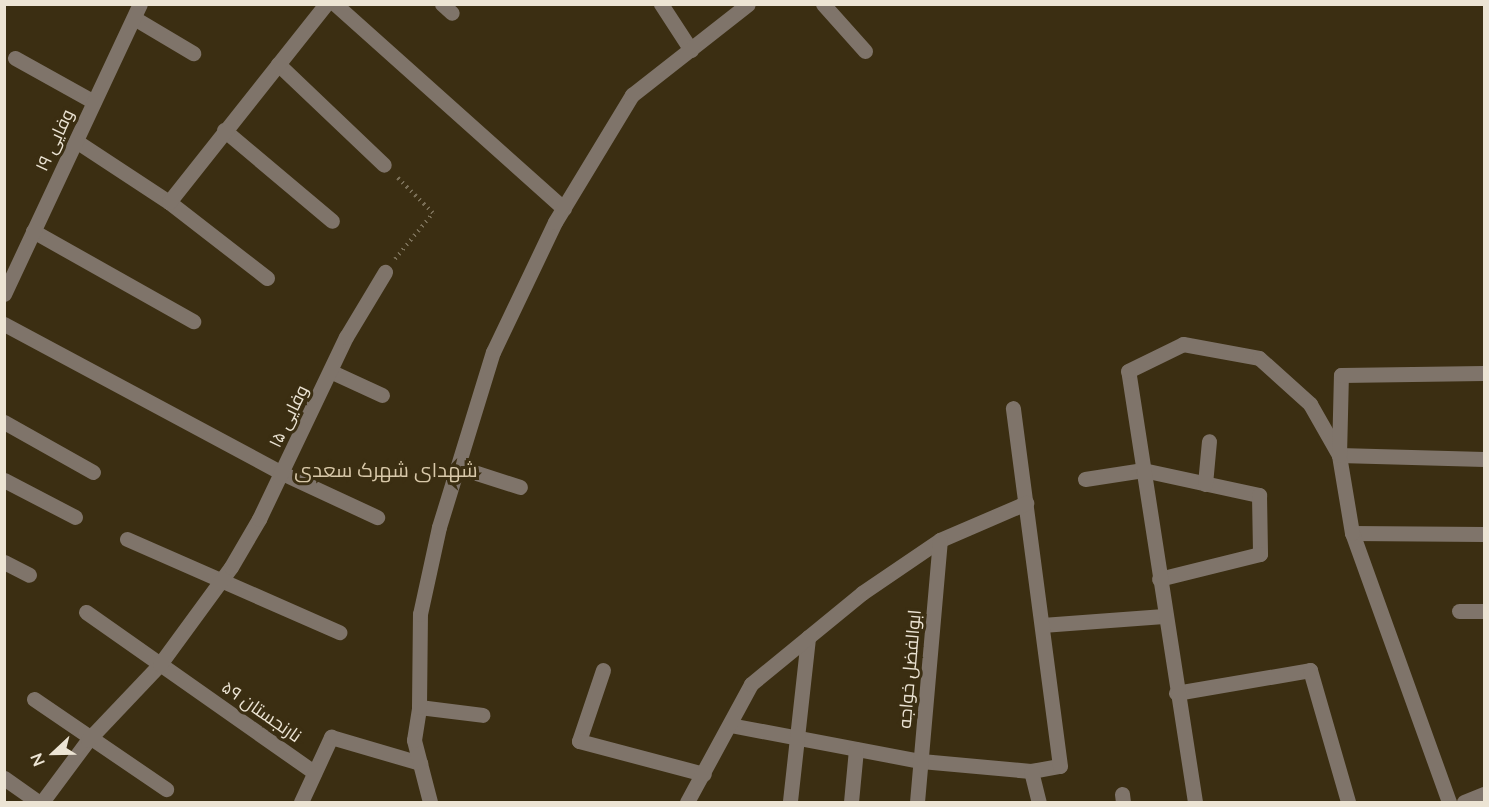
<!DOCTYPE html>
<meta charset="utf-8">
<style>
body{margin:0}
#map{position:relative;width:1489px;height:807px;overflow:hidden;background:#3b2e12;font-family:Lato,Cairo,sans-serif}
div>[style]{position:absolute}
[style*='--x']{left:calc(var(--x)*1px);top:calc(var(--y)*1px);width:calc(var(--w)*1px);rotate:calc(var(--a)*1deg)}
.path>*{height:4px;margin-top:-2px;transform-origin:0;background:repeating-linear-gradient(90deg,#7a6f57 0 1.5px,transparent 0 6px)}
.minor>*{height:15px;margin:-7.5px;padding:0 7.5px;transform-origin:7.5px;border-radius:7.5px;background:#7f746a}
span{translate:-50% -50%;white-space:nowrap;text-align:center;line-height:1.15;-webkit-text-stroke:6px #3b2e12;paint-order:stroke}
.street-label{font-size:18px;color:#ece4d4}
.neighbourhood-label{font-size:20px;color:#d8c8a9}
.frame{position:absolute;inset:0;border:6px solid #ece4d4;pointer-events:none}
.north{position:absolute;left:24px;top:723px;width:60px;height:60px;-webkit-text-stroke:4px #3b2e12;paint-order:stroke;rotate:248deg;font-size:16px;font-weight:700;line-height:24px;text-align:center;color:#ece4d4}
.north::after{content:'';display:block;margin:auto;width:21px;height:27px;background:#ece4d4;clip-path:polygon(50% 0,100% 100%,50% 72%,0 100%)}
</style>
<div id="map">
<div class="path">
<div style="--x:395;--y:259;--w:60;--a:-50.4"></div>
<div style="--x:433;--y:213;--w:52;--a:-135"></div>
</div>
<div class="minor">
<div style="--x:335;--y:4;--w:307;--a:41.8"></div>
<div style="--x:442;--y:4;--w:13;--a:42"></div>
<div style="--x:661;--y:4;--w:55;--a:56.9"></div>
<div style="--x:823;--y:4;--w:63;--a:48.2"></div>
<div style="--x:134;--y:18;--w:69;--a:30.7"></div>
<div style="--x:15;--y:58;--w:90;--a:29.1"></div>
<div style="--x:278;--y:64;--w:146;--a:43.6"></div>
<div style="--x:224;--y:130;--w:141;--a:40.1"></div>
<div style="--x:76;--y:141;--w:111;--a:33.3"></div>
<div style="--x:169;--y:202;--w:124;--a:37.8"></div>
<div style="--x:169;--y:202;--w:253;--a:-51.6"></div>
<div style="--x:33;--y:231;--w:184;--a:29.4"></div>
<div style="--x:4;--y:294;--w:320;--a:-64.9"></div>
<div style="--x:4;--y:324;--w:315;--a:28.2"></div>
<div style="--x:282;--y:473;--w:105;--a:24.9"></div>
<div style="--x:332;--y:372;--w:55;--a:24.7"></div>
<div style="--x:4;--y:422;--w:102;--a:29.3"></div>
<div style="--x:458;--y:467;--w:65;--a:17.9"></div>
<div style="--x:1085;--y:479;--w:59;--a:-8.8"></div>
<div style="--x:1143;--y:470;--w:119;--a:12.2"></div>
<div style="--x:1259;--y:495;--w:59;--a:89"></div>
<div style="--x:1260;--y:554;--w:104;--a:166.1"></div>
<div style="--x:4;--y:480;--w:80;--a:27.5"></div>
<div style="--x:1205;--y:484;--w:43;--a:-84.7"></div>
<div style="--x:1352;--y:533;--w:132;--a:0.4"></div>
<div style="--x:127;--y:539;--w:232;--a:23.7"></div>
<div style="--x:4;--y:562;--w:28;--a:27"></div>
<div style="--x:1459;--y:611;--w:25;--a:0"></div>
<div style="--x:86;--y:612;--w:279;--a:35.1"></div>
<div style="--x:1042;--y:625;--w:122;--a:-4.2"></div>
<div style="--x:603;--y:670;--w:75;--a:108.7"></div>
<div style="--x:579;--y:741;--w:129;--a:14.8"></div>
<div style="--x:1176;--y:693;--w:136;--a:-9.7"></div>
<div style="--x:1310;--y:670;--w:137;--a:73.9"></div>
<div style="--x:34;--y:699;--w:160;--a:34.3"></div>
<div style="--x:419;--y:707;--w:64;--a:7.1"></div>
<div style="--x:730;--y:725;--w:194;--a:10.7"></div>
<div style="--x:921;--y:761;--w:110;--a:5.2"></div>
<div style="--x:1031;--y:771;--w:29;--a:-10"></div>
<div style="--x:1060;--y:766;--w:361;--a:-97.5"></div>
<div style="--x:1031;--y:771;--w:32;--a:76"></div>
<div style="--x:4;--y:778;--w:42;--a:35.2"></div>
<div style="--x:1122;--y:794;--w:8;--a:83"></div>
<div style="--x:790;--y:801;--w:165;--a:-83.7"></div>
<div style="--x:42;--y:802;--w:77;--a:-53.4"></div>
<div style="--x:88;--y:740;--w:105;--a:-46.5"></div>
<div style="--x:160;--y:664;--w:120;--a:-53.8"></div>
<div style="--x:231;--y:567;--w:56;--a:-59.7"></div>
<div style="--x:259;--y:519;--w:202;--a:-64.5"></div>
<div style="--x:346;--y:337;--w:76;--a:-59"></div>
<div style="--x:301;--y:802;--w:72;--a:-65.2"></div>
<div style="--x:331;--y:737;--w:93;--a:16.3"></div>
<div style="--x:430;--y:802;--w:64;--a:-104.5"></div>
<div style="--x:414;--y:740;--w:33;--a:-81"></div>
<div style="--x:419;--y:707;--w:93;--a:-89.4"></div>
<div style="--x:420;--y:614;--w:89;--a:-77.7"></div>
<div style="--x:439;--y:527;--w:183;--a:-72.9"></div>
<div style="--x:493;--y:352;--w:144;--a:-64.5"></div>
<div style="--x:555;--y:222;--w:149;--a:-58.8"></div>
<div style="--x:632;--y:95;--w:147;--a:-38.1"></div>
<div style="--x:687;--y:802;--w:134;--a:-61.5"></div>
<div style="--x:751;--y:684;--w:144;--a:-39.3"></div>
<div style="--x:862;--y:593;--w:94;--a:-34.2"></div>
<div style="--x:940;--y:540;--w:94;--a:-23.3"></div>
<div style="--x:851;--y:802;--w:53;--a:-84.6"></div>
<div style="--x:917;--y:802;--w:263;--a:-85"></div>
<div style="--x:1195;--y:802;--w:436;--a:-98.8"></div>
<div style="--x:1128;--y:371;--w:61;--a:-26.1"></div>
<div style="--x:1183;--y:344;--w:77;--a:10.4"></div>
<div style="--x:1259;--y:358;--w:69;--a:42"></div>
<div style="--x:1310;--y:404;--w:59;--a:60.4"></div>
<div style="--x:1339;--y:455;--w:145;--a:1.6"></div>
<div style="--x:1449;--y:802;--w:286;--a:-109.8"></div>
<div style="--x:1352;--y:533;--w:79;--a:-99.5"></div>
<div style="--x:1339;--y:455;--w:80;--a:-88.6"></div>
<div style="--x:1341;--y:375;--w:143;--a:-0.8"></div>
<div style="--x:1464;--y:802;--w:22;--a:-22"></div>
</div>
<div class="street-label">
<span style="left:54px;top:140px;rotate:-65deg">وفایی ۱۹</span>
<span style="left:288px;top:416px;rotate:-64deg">وفایی ۱۵</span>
<span style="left:909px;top:669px;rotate:-85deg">ابوالفضل خواجه</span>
<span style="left:262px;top:711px;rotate:35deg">نارنجستان ۵۹</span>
</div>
<div class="neighbourhood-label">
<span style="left:386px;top:469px">شهدای شهرک سعدی</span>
</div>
<div class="frame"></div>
<div class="north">N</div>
</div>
